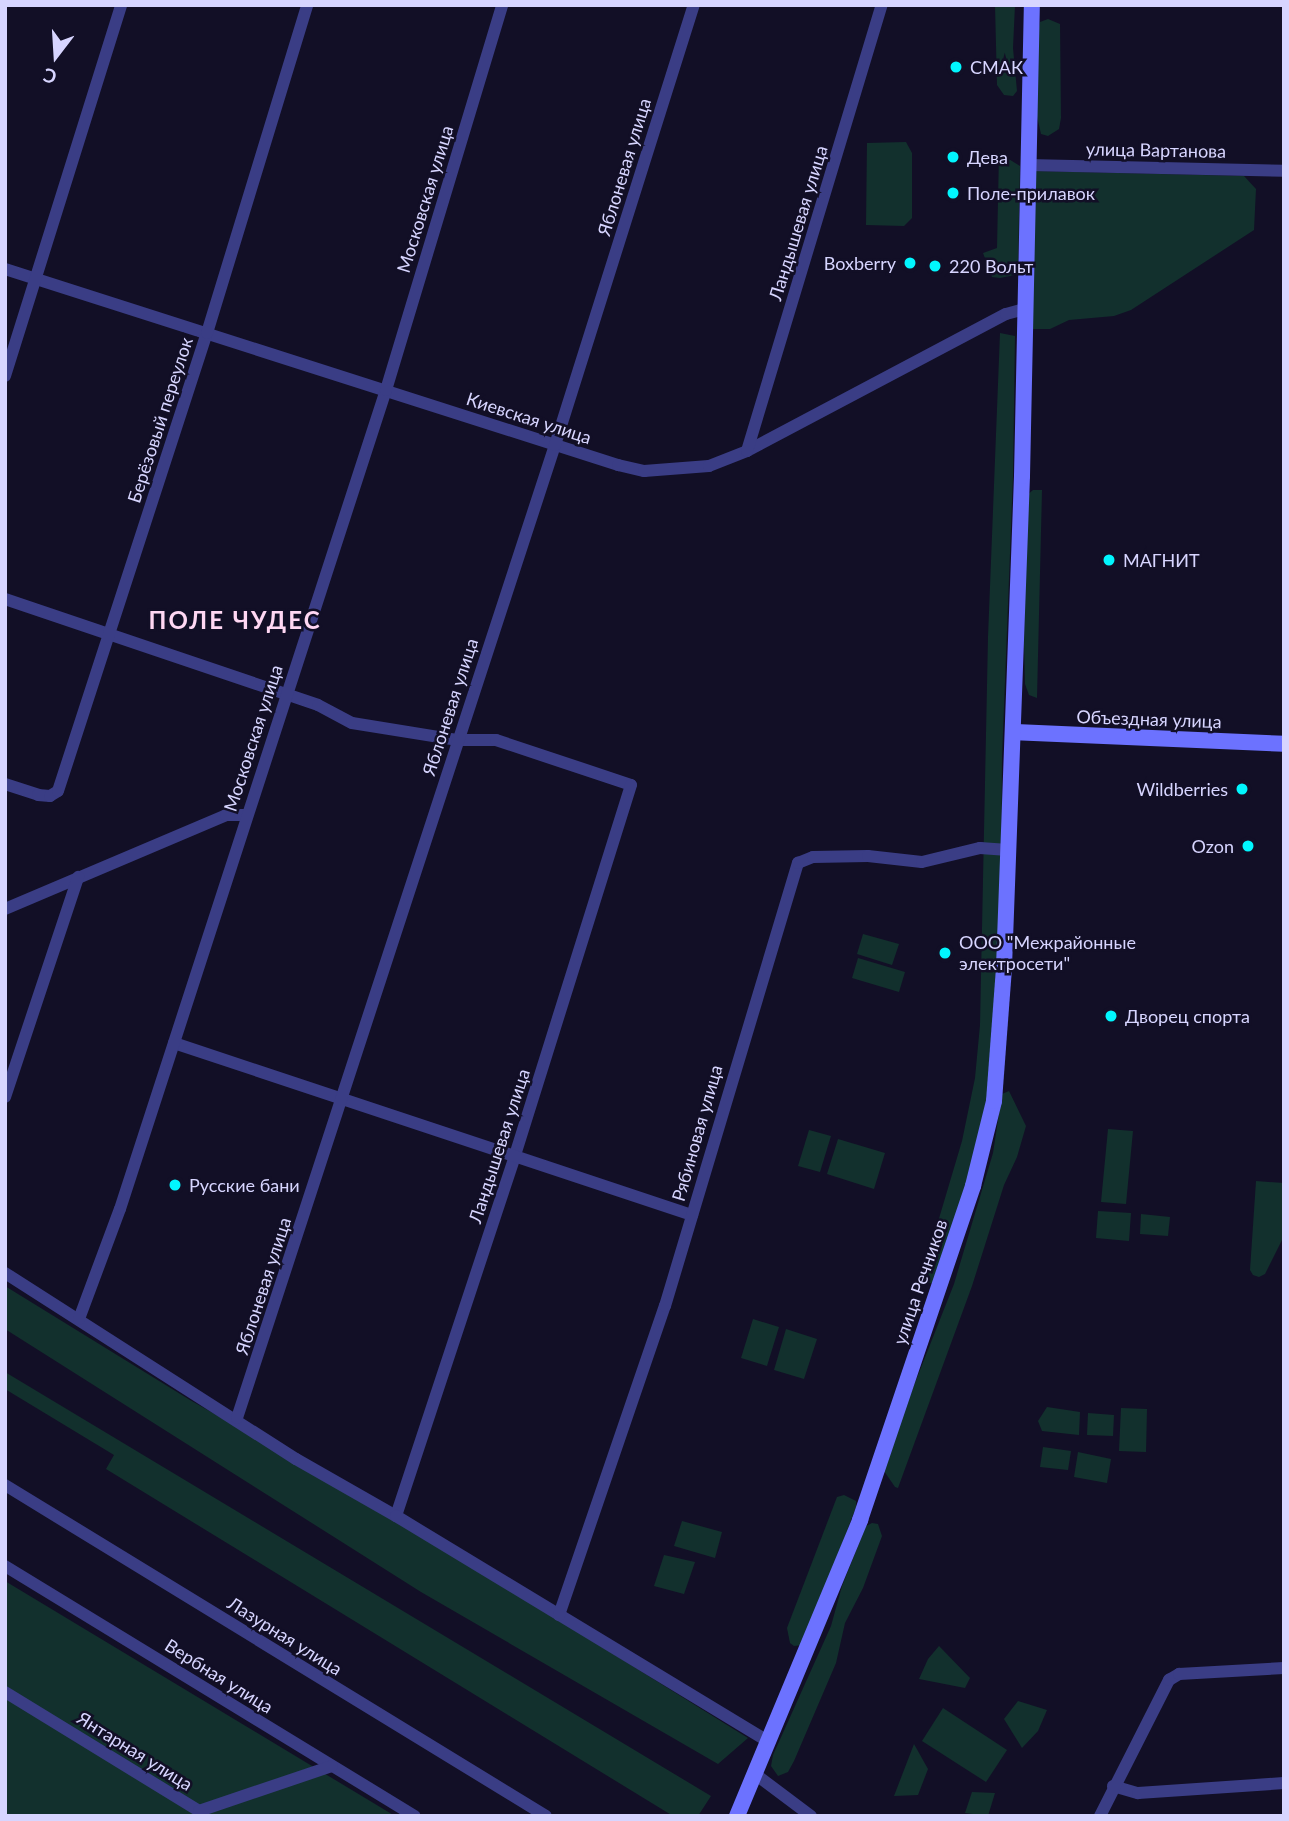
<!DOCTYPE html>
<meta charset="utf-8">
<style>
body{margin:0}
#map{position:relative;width:1289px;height:1821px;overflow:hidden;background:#120f26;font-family:Lato,sans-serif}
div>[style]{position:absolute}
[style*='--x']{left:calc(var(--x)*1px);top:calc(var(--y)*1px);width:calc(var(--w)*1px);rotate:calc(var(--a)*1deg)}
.green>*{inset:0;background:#12302d}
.street>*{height:12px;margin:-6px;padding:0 6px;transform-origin:6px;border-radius:6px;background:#3a3d85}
.secondary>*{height:16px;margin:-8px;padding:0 8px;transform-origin:8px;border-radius:8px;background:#6c72ff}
.dots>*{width:19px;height:19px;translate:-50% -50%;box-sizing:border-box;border:4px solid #120f26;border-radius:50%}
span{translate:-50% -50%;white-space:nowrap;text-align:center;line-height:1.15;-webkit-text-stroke:5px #120f26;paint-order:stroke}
.poi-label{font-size:18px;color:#d7d5ff}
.left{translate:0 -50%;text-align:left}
.right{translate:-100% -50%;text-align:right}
.street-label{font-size:18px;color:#d7d5ff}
.district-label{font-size:24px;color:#ffd7f3;font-weight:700;letter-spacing:2px}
.frame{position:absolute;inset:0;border:7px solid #d7d5ff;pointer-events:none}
.north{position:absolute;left:21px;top:21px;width:70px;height:70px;-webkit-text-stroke:5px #120f26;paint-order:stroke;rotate:197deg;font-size:19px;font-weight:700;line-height:28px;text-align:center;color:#d7d5ff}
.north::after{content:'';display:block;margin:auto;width:24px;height:32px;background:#d7d5ff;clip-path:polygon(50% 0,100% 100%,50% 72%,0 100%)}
</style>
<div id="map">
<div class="green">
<div style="clip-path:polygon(995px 5px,1015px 5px,1013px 48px,1017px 91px,1013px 96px,1004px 95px,997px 85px)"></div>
<div style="clip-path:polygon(1048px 19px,1060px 24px,1061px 118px,1059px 129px,1048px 136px,1041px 134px,1036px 112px,1037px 38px,1040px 22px)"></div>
<div style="clip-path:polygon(906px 142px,912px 153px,912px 218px,904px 226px,866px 225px,867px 143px)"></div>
<div style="clip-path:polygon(999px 153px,1020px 166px,1018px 265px,1015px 275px,1000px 278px,992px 277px,983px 253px,997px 248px)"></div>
<div style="clip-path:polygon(1033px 171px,1244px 176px,1256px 189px,1254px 230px,1131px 310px,1114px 316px,1069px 320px,1050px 329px,1028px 329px)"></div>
<div style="clip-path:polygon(1000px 333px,1015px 336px,1013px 476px,1002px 758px,1001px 920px,994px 1062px,969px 1184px,936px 1283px,929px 1283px,921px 1279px,962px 1141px,975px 1078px,980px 1025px,988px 637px)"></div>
<div style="clip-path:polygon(1033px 490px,1042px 490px,1037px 698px,1029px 695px,1025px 684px,1024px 645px,1026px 496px)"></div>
<div style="clip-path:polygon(863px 934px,899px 944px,892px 965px,857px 954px)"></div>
<div style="clip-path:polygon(858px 958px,905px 972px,899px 992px,852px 978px)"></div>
<div style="clip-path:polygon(1009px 1091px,1026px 1126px,1017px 1157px,1004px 1185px,972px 1286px,906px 1466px,898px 1488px,895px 1487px,884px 1471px,905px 1408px,954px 1284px,993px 1153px,1002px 1094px)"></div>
<div style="clip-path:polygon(1108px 1129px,1133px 1131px,1126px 1204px,1101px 1202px)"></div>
<div style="clip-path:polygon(809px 1130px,831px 1136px,820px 1172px,798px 1166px)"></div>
<div style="clip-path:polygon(838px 1139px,885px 1153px,874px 1189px,827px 1174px)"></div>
<div style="clip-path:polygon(1256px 1181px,1284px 1183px,1284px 1236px,1265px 1274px,1259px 1277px,1253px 1275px,1250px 1270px)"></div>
<div style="clip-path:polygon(1098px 1211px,1131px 1213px,1129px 1241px,1096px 1238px)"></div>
<div style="clip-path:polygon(1141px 1214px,1170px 1217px,1168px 1236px,1140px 1234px)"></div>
<div style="clip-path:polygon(5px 1286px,190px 1400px,366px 1500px,748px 1738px,718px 1764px,421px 1592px,5px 1329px)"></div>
<div style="clip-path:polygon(753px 1319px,779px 1327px,767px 1366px,741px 1358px)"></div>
<div style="clip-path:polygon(786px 1329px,817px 1339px,804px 1379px,774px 1370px)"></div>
<div style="clip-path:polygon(5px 1372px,711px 1796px,698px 1816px,673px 1816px,106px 1469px,114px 1455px,5px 1389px)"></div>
<div style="clip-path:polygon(1047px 1407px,1080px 1412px,1079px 1435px,1042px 1431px,1038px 1421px)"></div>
<div style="clip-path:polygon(1121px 1408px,1147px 1409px,1146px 1452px,1119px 1451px)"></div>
<div style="clip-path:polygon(1088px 1413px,1114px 1415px,1113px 1436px,1087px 1435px)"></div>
<div style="clip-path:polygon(1043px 1447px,1071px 1451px,1068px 1470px,1040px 1467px)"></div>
<div style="clip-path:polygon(1078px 1452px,1111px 1459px,1107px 1483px,1074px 1477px)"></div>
<div style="clip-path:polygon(844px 1495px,856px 1501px,856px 1507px,804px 1645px,794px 1646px,790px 1643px,787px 1628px,837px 1497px)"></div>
<div style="clip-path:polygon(682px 1521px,722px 1532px,715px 1558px,674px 1546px)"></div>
<div style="clip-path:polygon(872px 1523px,878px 1524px,882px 1536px,863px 1588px,845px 1623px,836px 1663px,794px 1761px,788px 1772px,778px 1776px,771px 1766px,773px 1755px,831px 1626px,842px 1586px,866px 1526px)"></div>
<div style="clip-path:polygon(664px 1555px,695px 1562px,684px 1594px,654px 1586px)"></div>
<div style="clip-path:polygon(5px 1581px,395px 1816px,5px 1816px)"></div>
<div style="clip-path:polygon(939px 1646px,970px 1678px,965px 1688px,919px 1679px,928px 1659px)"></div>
<div style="clip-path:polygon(1018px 1701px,1047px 1710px,1038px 1731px,1022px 1748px,1004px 1719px)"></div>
<div style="clip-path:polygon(943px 1708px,1007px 1750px,986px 1782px,922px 1741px)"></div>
<div style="clip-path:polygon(914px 1744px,928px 1769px,918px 1795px,894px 1796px)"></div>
<div style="clip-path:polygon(972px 1792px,995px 1793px,988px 1816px,965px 1813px)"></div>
</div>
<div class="street">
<div style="--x:1028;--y:165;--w:256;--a:1.3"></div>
<div style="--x:5;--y:269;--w:644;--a:17.73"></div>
<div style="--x:618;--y:465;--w:27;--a:13"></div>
<div style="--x:644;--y:471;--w:65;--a:-4.4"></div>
<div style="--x:709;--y:466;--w:41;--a:-21.5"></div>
<div style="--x:747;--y:451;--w:293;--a:-27.9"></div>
<div style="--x:1006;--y:314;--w:20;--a:-15"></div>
<div style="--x:5;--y:376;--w:389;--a:-72.6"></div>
<div style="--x:747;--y:451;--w:466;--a:-73.2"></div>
<div style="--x:5;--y:599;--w:330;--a:18.7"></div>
<div style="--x:318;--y:705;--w:38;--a:28"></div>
<div style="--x:352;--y:723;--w:106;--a:9.2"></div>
<div style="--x:457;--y:740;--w:39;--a:0"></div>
<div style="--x:496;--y:740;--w:142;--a:18.4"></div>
<div style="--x:631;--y:785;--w:389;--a:107.4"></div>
<div style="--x:515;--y:1156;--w:379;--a:108.3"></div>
<div style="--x:5;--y:784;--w:35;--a:18"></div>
<div style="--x:38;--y:795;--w:12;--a:5"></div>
<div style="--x:50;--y:796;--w:9;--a:-32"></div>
<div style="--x:58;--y:791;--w:482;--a:-72"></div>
<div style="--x:207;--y:333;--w:343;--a:-73"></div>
<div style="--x:5;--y:909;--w:240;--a:-23"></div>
<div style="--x:226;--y:815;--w:20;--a:0"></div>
<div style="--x:174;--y:1043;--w:546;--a:18.37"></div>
<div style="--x:5;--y:1097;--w:232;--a:-71.6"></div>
<div style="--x:5;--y:1273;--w:345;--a:32.6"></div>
<div style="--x:296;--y:1459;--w:115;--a:29.7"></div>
<div style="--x:396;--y:1516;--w:436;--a:31.2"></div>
<div style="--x:79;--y:1319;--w:117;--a:-69.6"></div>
<div style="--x:120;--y:1209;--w:861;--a:-72.01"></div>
<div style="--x:386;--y:390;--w:402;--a:-73.2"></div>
<div style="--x:237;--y:1418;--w:1024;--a:-71.9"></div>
<div style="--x:555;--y:445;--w:461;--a:-72.5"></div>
<div style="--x:5;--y:1485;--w:634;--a:31.46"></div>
<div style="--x:5;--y:1566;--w:480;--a:31.4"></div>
<div style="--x:559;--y:1615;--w:327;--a:-71.1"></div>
<div style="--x:665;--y:1306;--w:463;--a:-73.3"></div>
<div style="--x:798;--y:863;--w:16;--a:-22"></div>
<div style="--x:813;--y:857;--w:55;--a:-1"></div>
<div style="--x:868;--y:856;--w:54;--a:6.3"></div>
<div style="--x:922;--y:862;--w:60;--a:-13.6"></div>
<div style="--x:980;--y:848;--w:28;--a:4"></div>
<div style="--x:5;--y:1692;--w:228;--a:31.5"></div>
<div style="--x:199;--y:1811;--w:140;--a:-18.7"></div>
<div style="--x:755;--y:1774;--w:70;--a:36.9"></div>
<div style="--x:1113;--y:1786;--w:26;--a:16"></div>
<div style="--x:1138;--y:1793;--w:146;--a:-3.9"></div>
<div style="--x:1100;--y:1816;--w:153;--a:-63.1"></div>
<div style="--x:1169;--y:1680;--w:12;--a:-31"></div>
<div style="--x:1179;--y:1674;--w:105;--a:-3.3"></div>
</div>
<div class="secondary">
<div style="--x:1013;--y:732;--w:271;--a:2.5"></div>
<div style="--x:737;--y:1816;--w:321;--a:-67.4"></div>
<div style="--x:860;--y:1520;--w:353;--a:-71.3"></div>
<div style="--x:973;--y:1186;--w:88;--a:-76.1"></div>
<div style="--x:994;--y:1101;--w:134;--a:-85.7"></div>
<div style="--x:1004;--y:967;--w:491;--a:-87.9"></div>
<div style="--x:1022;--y:476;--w:471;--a:-88.8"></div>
</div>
<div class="dots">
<div style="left:956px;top:67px;background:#01f6fe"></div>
<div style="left:953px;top:157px;background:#01f6fe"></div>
<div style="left:953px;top:193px;background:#01f6fe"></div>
<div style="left:910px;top:263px;background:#01f6fe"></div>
<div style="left:935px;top:266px;background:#01f6fe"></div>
<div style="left:1109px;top:560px;background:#01f6fe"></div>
<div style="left:1242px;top:789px;background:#01f6fe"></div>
<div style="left:1248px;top:846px;background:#01f6fe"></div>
<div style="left:945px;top:953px;background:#01f6fe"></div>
<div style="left:1111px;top:1016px;background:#01f6fe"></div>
<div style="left:175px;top:1185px;background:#01f6fe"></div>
</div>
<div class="poi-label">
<span class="left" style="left:970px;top:67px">СМАК</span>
<span class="left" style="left:967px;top:157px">Дева</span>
<span class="left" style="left:967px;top:193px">Поле-прилавок</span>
<span class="right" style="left:896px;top:263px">Boxberry</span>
<span class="left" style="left:949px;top:266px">220 Вольт</span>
<span class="left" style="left:1123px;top:560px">МАГНИТ</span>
<span class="right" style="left:1228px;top:789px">Wildberries</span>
<span class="right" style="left:1234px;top:846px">Ozon</span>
<span class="left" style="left:959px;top:953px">ООО "Межрайонные<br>электросети"</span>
<span class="left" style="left:1125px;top:1016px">Дворец спорта</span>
<span class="left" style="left:189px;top:1185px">Русские бани</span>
</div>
<div class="street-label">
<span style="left:1156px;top:150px;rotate:1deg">улица Вартанова</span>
<span style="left:624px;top:167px;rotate:-73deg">Яблоневая улица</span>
<span style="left:425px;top:199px;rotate:-73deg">Московская улица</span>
<span style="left:798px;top:223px;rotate:-73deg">Ландышевая улица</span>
<span style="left:529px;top:418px;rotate:18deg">Киевская улица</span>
<span style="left:160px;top:420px;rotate:-72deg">Берёзовый переулок</span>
<span style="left:450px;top:707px;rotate:-72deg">Яблоневая улица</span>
<span style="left:1149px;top:719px;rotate:2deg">Объездная улица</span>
<span style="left:253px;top:738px;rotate:-72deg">Московская улица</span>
<span style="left:697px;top:1133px;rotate:-74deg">Рябиновая улица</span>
<span style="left:499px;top:1146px;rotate:-72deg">Ландышевая улица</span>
<span style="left:920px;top:1282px;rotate:-71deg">улица Речников</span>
<span style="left:263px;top:1286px;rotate:-72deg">Яблоневая улица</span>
<span style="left:285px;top:1636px;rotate:32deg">Лазурная улица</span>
<span style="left:219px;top:1676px;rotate:32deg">Вербная улица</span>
<span style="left:135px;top:1751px;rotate:32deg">Янтарная улица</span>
</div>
<div class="district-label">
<span style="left:235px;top:620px">ПОЛЕ ЧУДЕС</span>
</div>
<div class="frame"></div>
<div class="north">С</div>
</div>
